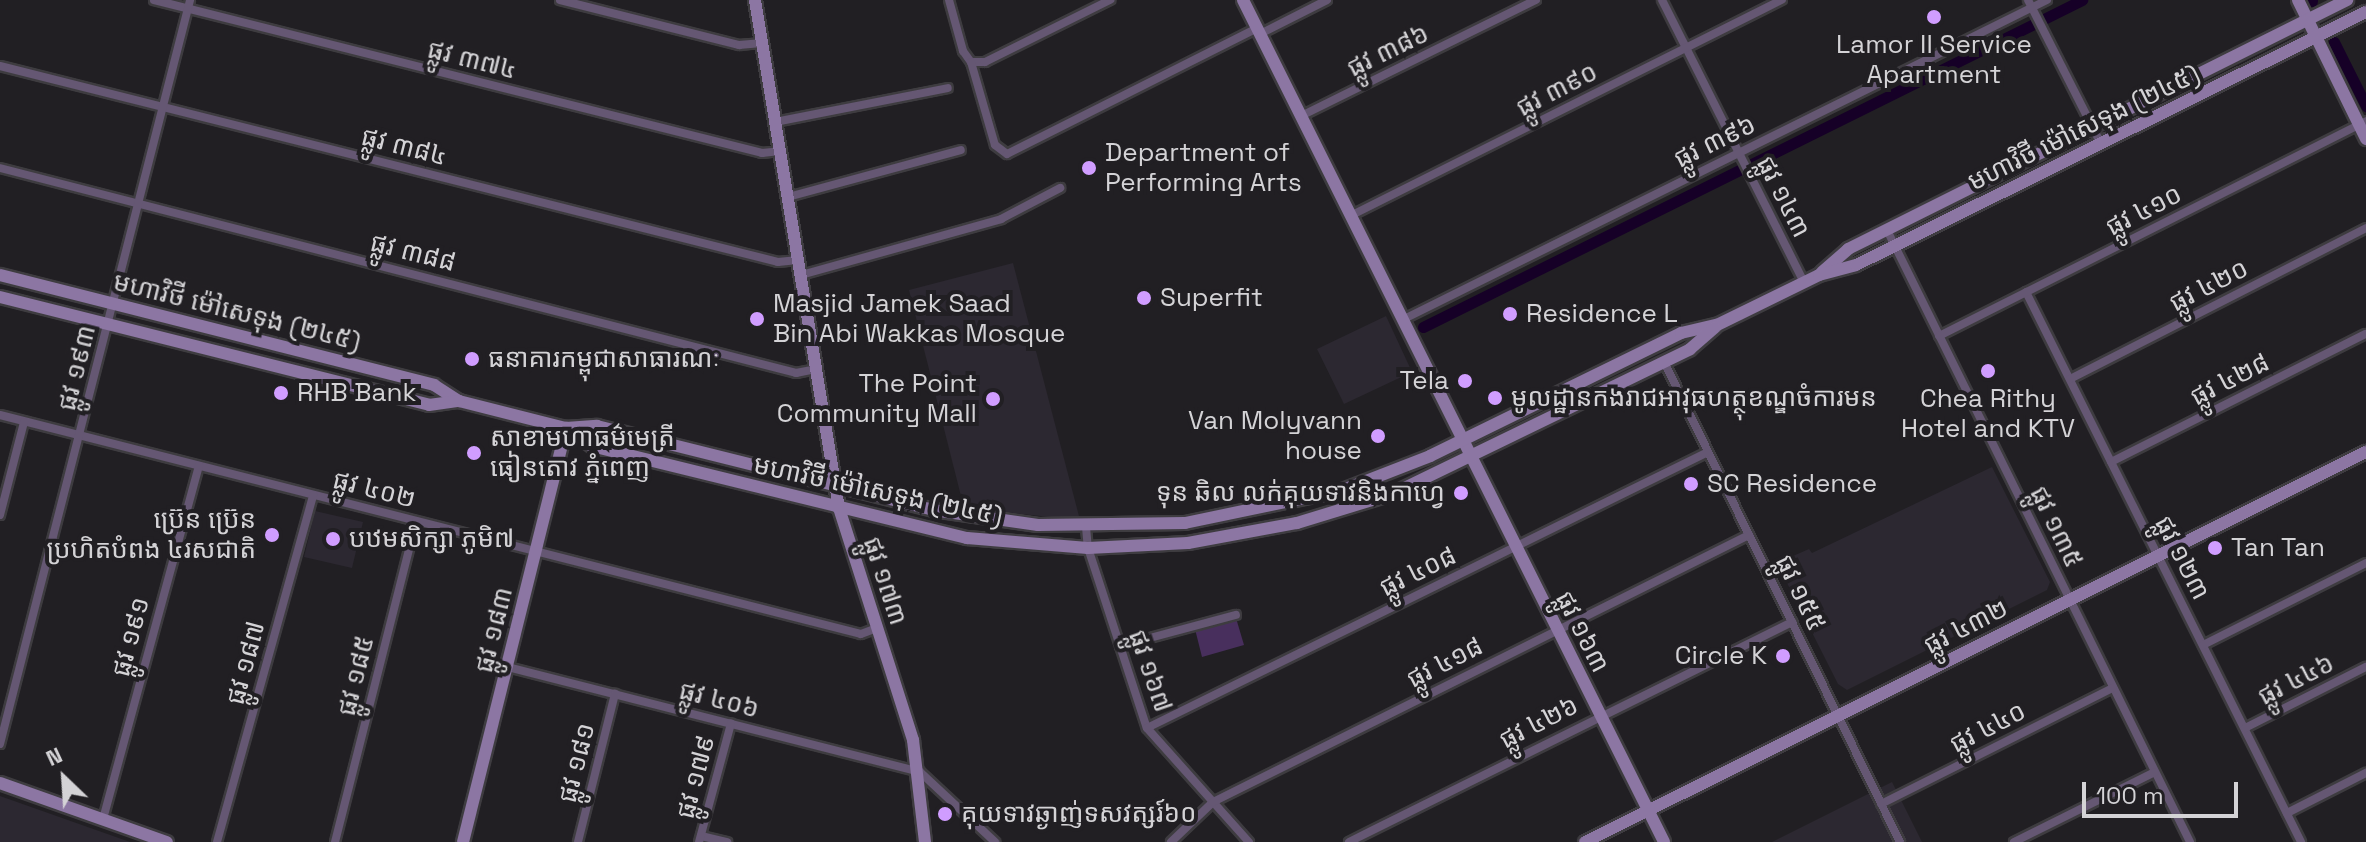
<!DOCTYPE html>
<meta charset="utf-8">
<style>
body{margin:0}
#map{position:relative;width:2366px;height:842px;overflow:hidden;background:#211f23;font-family:"Space Grotesk","Noto Sans Khmer",sans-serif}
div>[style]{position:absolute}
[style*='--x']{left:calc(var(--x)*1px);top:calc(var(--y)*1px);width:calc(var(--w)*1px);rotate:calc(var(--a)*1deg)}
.built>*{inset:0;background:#2c2831}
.green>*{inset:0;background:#482f5d}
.canal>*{height:11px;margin:-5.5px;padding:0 5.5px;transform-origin:5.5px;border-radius:5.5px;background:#160027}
.roads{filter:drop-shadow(2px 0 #3e3c40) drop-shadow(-2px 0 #3e3c40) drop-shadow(0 2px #3e3c40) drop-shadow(0 -2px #3e3c40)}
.street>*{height:8px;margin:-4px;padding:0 4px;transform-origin:4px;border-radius:4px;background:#655773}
.secondary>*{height:12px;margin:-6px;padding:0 6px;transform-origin:6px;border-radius:6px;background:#8c76a3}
.dots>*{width:22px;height:22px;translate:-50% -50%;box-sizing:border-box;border:4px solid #211f23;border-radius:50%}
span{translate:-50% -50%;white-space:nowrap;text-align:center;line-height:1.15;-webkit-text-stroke:8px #211f23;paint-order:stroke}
.poi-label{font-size:26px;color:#d4d3d6}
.left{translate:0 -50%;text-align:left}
.right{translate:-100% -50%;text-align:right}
.street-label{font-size:26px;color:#d4d3d6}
.north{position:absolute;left:24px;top:738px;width:80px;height:80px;-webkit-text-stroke:6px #211f23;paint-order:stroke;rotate:335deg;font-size:22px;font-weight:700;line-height:32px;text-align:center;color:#d4d3d6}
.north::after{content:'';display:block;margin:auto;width:28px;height:36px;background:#d4d3d6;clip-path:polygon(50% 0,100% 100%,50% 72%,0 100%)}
.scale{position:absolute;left:2082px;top:782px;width:156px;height:36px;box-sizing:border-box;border:4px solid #d4d3d6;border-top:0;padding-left:10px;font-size:24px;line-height:28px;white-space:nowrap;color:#d4d3d6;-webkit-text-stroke:6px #211f23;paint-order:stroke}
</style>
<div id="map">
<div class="built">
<div style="clip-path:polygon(1013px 263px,1080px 520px,964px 508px,909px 290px)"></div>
<div style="clip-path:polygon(1386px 316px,1412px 372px,1344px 404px,1317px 349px)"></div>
<div style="clip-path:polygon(1992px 467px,2050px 582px,2047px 590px,1847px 690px,1838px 684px,1777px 563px,1809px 549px,1812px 553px)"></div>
<div style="clip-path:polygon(315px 511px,363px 522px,352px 568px,304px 557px)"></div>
<div style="clip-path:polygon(1892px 782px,1922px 842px,1772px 842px)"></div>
<div style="clip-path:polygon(0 796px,130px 842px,0 842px)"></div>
</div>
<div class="green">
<div style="clip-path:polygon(1236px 618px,1244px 645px,1202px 657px,1195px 629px)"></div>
</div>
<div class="canal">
<div style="--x:2312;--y:0;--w:1;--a:90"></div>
<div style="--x:2334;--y:42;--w:72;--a:63.4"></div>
<div style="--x:1423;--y:327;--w:736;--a:-26.39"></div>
</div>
<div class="roads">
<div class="street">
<div style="--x:154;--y:0;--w:627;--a:14.12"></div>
<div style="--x:762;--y:153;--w:18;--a:-6"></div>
<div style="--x:560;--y:0;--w:185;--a:14.1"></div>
<div style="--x:739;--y:45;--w:23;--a:-5"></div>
<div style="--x:949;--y:0;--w:53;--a:74.6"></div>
<div style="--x:963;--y:51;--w:14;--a:54"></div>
<div style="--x:971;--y:62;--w:14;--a:0"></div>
<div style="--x:985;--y:62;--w:140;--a:-26.4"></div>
<div style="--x:1662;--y:0;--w:316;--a:63.3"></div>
<div style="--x:2028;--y:0;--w:161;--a:63.1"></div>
<div style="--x:1260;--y:34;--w:75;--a:-26.9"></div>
<div style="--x:971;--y:62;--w:86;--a:73.9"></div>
<div style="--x:995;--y:145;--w:15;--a:37"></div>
<div style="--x:1007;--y:154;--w:280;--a:-26.7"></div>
<div style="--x:0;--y:66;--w:802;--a:14.14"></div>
<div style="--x:778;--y:262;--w:20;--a:-6"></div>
<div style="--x:1301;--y:116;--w:262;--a:-26.3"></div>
<div style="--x:775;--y:122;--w:176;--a:-11.1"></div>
<div style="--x:0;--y:168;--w:822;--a:14.44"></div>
<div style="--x:796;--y:373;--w:20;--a:-11"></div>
<div style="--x:788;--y:197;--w:179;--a:-15.2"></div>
<div style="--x:1350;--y:216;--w:483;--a:-26.6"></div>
<div style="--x:1887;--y:230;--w:683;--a:63.66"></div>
<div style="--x:801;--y:275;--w:208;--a:-15.6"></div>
<div style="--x:1001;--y:219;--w:67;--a:-27.7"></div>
<div style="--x:2026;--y:292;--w:615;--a:63.43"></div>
<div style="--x:1402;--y:320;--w:720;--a:-26.39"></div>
<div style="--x:1939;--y:336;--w:478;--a:-26.7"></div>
<div style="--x:1664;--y:362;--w:535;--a:63.82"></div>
<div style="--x:2070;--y:379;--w:332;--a:-27"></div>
<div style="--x:0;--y:415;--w:888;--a:14.27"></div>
<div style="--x:861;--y:634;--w:17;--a:-21"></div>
<div style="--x:2111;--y:462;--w:285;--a:-26.7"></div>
<div style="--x:0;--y:515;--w:96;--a:-75.5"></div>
<div style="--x:1086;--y:527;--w:21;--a:85"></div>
<div style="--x:1088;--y:548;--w:189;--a:71.9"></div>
<div style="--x:1147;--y:728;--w:153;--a:48.2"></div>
<div style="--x:2203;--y:645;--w:182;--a:-26.7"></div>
<div style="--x:1120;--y:646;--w:120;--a:-15"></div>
<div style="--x:508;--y:667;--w:425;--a:14.3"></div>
<div style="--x:920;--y:772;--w:103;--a:43"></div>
<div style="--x:1147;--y:728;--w:625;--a:-26.2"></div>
<div style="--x:2245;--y:728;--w:136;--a:-26.8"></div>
<div style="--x:0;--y:744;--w:768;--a:-75.67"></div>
<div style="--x:1881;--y:804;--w:259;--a:-26.6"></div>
<div style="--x:2287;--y:813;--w:89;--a:-26.9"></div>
<div style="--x:103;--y:819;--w:366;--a:-74.8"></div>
<div style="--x:701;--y:836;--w:27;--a:13"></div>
<div style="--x:217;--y:842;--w:360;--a:-74.5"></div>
<div style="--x:335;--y:842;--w:331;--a:-75.8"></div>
<div style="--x:578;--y:842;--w:153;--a:-76"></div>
<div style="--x:699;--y:842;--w:123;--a:-74.9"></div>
<div style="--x:1171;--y:842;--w:58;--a:-43.6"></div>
<div style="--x:1213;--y:802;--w:599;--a:-26.48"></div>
<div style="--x:1349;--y:842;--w:495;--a:-26.4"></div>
<div style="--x:2014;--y:842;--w:157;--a:-26.4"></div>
</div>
<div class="secondary">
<div style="--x:755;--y:0;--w:515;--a:80.61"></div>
<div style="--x:839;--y:508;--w:244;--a:72.3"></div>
<div style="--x:913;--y:740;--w:103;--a:83.3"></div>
<div style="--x:1243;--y:0;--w:941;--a:63.43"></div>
<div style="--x:2298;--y:0;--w:155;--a:63.9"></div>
<div style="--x:1822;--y:272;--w:35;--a:-41"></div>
<div style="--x:1848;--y:249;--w:558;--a:-26.52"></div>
<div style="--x:0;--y:275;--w:448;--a:14.2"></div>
<div style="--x:434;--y:385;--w:30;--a:33"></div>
<div style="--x:459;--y:401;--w:110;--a:14.2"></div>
<div style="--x:566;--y:428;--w:31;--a:-4"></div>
<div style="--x:597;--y:426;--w:346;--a:14"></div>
<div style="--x:933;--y:510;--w:106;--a:8.1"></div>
<div style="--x:1038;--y:525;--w:147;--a:-0.8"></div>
<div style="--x:1185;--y:523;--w:161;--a:-11.8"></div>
<div style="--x:1343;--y:490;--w:93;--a:-21.3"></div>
<div style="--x:1430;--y:456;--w:280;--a:-26.1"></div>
<div style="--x:1681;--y:333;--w:37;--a:-13"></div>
<div style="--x:1717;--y:325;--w:114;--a:-26.1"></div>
<div style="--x:1819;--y:275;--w:38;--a:-15"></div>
<div style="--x:1856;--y:265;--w:569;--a:-26.39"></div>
<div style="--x:0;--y:297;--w:442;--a:14.1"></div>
<div style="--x:429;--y:405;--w:30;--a:-8"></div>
<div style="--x:567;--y:428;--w:31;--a:36"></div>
<div style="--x:592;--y:446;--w:386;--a:13.8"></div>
<div style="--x:967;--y:538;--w:121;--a:4.7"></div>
<div style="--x:1088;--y:548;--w:100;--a:-2.9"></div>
<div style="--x:1188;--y:543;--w:111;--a:-10.4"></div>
<div style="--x:1297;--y:523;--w:99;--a:-17"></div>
<div style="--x:1392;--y:494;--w:331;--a:-25.9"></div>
<div style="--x:1690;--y:349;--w:33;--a:-41"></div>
<div style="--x:0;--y:783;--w:177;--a:19.5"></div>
<div style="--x:463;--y:842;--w:427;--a:-76"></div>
<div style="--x:1585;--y:842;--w:873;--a:-26.54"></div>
</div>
</div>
<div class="dots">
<div style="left:1934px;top:17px;background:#d09dff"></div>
<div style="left:1089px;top:168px;background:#d09dff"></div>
<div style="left:1144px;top:298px;background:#d09dff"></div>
<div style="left:1510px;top:314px;background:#d09dff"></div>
<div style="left:757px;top:319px;background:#d09dff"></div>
<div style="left:472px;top:359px;background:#d09dff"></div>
<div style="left:1988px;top:371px;background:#d09dff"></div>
<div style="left:1465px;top:381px;background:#d09dff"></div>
<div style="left:281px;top:393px;background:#d09dff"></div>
<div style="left:1495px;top:398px;background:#d09dff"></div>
<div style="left:993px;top:399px;background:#d09dff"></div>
<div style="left:1378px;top:436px;background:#d09dff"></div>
<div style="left:474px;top:453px;background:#d09dff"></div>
<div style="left:1691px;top:484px;background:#d09dff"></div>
<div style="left:1461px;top:493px;background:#d09dff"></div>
<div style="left:272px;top:535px;background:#d09dff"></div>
<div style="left:333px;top:539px;background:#d09dff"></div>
<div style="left:2215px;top:548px;background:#d09dff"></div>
<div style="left:1783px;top:656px;background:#d09dff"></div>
<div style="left:945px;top:814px;background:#d09dff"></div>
</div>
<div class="poi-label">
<span style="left:1934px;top:60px">Lamor II Service<br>Apartment</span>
<span class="left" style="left:1105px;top:168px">Department of<br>Performing Arts</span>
<span class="left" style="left:1160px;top:298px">Superfit</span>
<span class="left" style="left:773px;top:319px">Masjid Jamek Saad<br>Bin Abi Wakkas Mosque</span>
<span class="left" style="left:1526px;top:314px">Residence L</span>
<span class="left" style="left:488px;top:359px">ធនាគារកម្ពុជាសាធារណៈ</span>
<span class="right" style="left:1449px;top:381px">Tela</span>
<span class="right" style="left:977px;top:399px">The Point<br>Community Mall</span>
<span class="left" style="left:297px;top:393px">RHB Bank</span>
<span class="left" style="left:1511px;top:398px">មូលដ្ឋានកងរាជអាវុធហត្ថុខណ្ឌចំការមន</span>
<span style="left:1988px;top:414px">Chea Rithy<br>Hotel and KTV</span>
<span class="right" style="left:1362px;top:436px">Van Molyvann<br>house</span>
<span class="left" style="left:490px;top:453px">សាខាមហាធម៌មេត្រី<br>ធៀនតោវ ភ្នំពេញ</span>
<span class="left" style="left:1707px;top:484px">SC Residence</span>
<span class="right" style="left:1445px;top:493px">ទុន ឆិល លក់គុយទាវនិងកាហ្វេ</span>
<span class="right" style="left:256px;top:535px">ប្រ៊េន ប្រ៊េន<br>ប្រហិតបំពង ៤រសជាតិ</span>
<span class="left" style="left:349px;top:539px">បឋមសិក្សា ភូមិ៧</span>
<span class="left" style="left:2231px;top:548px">Tan Tan</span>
<span class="right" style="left:1767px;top:656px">Circle K</span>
<span class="left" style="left:961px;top:814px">គុយទាវឆ្ងាញ់ទសវត្សរ៍៦០</span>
</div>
<div class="street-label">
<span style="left:1388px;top:51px;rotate:-26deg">ផ្លូវ ៣៨៦</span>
<span style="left:472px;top:60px;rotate:14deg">ផ្លូវ ៣៧៤</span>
<span style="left:1557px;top:90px;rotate:-27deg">ផ្លូវ ៣៩០</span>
<span style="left:2084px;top:128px;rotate:-26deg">មហាវិថី ម៉ៅសេទុង (២៤៥)</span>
<span style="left:1715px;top:142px;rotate:-26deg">ផ្លូវ ៣៩៦</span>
<span style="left:404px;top:147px;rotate:14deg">ផ្លូវ ៣៨៤</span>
<span style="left:1783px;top:197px;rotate:63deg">ផ្លូវ ១៤៣</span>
<span style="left:2144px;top:211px;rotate:-27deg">ផ្លូវ ៤១០</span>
<span style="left:413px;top:253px;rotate:14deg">ផ្លូវ ៣៨៨</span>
<span style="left:2209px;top:286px;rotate:-27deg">ផ្លូវ ៤២០</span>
<span style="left:237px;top:312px;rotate:14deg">មហាវិថី ម៉ៅសេទុង (២៤៥)</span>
<span style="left:77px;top:368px;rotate:-76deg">ផ្លូវ ១៩៣</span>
<span style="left:2230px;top:380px;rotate:-27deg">ផ្លូវ ៤២៨</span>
<span style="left:374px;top:490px;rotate:14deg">ផ្លូវ ៤០២</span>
<span style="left:878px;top:491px;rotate:12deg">មហាវិថី ម៉ៅសេទុង (២៤៥)</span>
<span style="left:2056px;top:527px;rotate:64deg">ផ្លូវ ១៣៥</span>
<span style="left:2182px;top:558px;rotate:63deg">ផ្លូវ ១២៣</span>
<span style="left:1418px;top:572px;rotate:-26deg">ផ្លូវ ៤០៨</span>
<span style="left:885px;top:581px;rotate:72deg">ផ្លូវ ១៧៣</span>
<span style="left:1800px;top:593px;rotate:64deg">ផ្លូវ ១៥៥</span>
<span style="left:1966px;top:627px;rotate:-27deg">ផ្លូវ ៤៣២</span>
<span style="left:494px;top:630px;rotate:-76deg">ផ្លូវ ១៨៣</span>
<span style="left:1582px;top:632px;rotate:63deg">ផ្លូវ ១៦៣</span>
<span style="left:131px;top:637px;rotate:-75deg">ផ្លូវ ១៩១</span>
<span style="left:246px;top:663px;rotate:-75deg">ផ្លូវ ១៨៧</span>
<span style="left:1445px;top:663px;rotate:-27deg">ផ្លូវ ៤១៨</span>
<span style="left:1150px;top:671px;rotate:71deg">ផ្លូវ ១៦៧</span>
<span style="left:356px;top:676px;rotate:-76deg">ផ្លូវ ១៨៥</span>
<span style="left:2296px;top:680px;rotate:-27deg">ផ្លូវ ៤៤៦</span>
<span style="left:719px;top:700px;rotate:14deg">ផ្លូវ ៤០៦</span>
<span style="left:1539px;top:723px;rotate:-27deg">ផ្លូវ ៤២៦</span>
<span style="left:1988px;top:728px;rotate:-27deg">ផ្លូវ ៤៤០</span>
<span style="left:577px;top:763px;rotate:-76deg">ផ្លូវ ១៨១</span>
<span style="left:696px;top:777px;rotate:-75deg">ផ្លូវ ១៧៩</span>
</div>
<div class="north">N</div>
<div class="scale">100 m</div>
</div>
